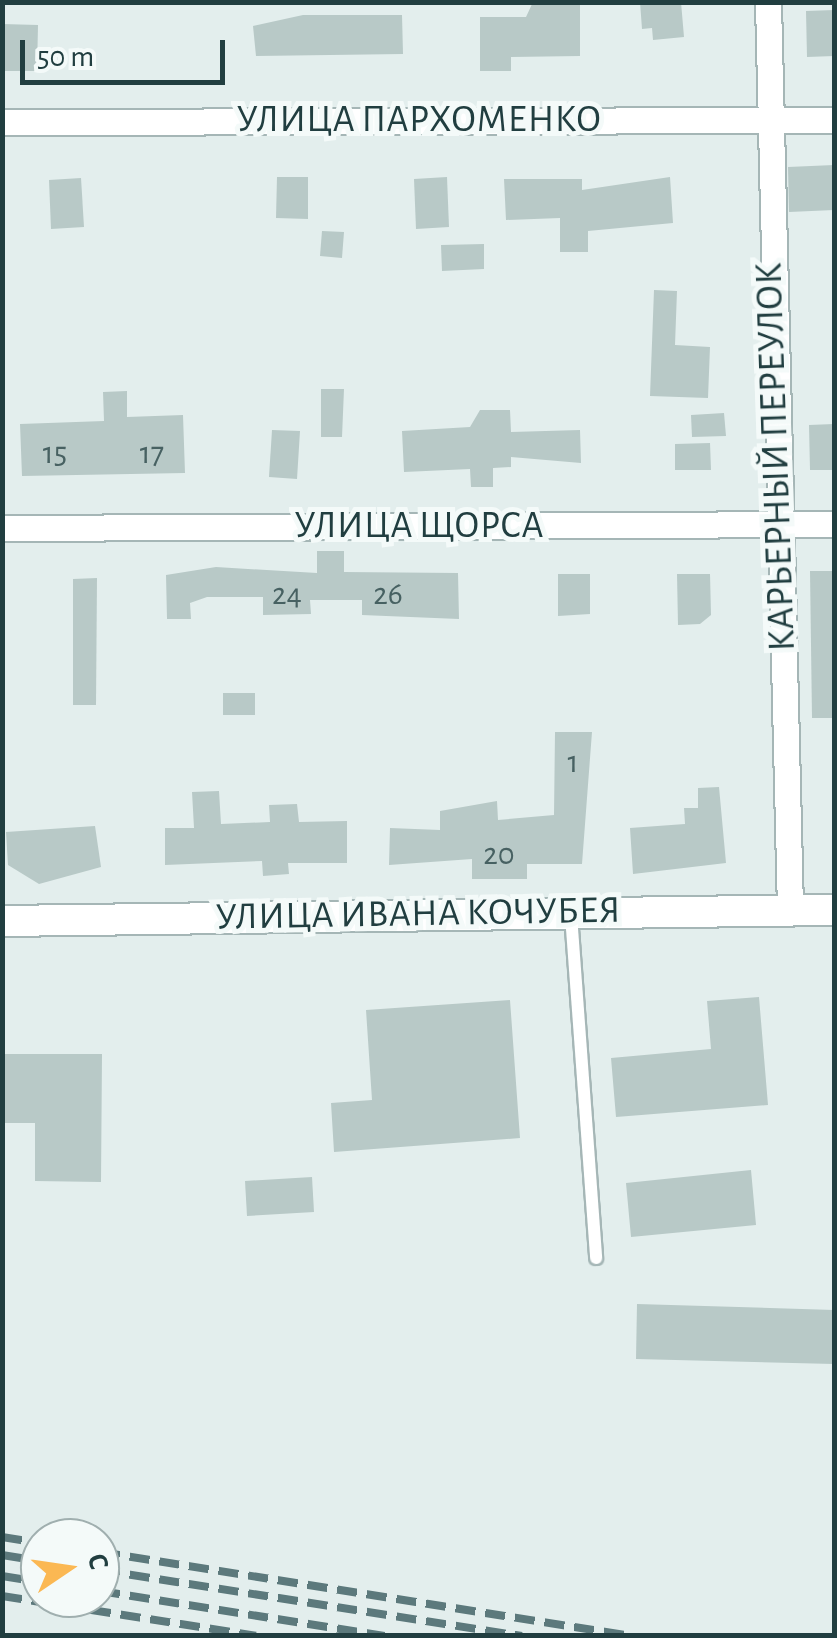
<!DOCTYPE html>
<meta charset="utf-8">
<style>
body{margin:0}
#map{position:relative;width:837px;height:1638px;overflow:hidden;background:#e3eeed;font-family:"Alegreya Sans",sans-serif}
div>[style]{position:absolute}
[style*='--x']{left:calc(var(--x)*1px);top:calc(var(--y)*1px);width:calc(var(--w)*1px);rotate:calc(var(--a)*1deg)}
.building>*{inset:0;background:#b8c9c7}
.roads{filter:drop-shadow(2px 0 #a5b6b6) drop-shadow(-2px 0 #a5b6b6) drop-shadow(0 2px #a5b6b6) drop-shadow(0 -2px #a5b6b6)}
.service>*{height:12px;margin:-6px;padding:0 6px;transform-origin:6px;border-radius:6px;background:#fff}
.minor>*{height:25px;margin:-12.5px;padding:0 12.5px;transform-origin:12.5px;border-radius:12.5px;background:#fff}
.tertiary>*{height:30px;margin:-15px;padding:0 15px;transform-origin:15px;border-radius:15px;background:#fff}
.rail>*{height:8px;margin-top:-4px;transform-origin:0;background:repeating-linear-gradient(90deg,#5c797c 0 20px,transparent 0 30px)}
span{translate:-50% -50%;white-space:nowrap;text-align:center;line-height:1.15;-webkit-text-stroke:10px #f4faf9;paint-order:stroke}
.number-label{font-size:32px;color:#476162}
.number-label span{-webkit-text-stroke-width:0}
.street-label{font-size:38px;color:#213e40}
.frame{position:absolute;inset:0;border:5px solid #213e40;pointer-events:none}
.north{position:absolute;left:20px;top:1518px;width:100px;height:100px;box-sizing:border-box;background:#f4faf9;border:2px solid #a0afaf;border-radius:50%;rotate:77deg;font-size:28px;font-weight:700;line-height:40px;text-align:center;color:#213e40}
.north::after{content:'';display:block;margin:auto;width:35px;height:45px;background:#fbb853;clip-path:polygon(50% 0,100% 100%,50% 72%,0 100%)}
.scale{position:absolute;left:20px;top:40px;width:205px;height:45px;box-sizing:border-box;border:5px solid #213e40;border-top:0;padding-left:12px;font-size:30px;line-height:35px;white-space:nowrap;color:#213e40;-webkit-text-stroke:8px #f4faf9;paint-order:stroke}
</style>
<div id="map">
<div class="building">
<div style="clip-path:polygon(533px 2px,580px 2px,580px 56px,511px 57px,511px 71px,480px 71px,480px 17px,526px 17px)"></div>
<div style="clip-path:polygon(640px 2px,681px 2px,684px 37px,653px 40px,652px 28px,642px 29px)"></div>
<div style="clip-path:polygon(834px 10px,834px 56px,807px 57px,806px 11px)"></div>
<div style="clip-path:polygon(303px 15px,402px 15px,403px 54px,256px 56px,253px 26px)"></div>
<div style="clip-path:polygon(2px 24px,38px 25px,37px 71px,2px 71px)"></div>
<div style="clip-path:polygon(834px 165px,834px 210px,789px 212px,788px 167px)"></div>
<div style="clip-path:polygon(277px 177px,308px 177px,308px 219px,276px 218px)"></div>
<div style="clip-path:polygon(447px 177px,449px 227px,416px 229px,414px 179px)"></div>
<div style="clip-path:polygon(670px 177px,673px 223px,588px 231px,588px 252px,560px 252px,560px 218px,506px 220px,504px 179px,582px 179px,582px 190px)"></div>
<div style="clip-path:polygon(81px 178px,84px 227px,51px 229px,49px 180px)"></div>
<div style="clip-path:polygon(322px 231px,344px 232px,342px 258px,320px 256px)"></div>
<div style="clip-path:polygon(484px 244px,484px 269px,442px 271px,441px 245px)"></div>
<div style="clip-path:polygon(654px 290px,677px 291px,675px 345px,710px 347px,708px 398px,650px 396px)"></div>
<div style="clip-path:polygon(321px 389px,344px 389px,342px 437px,321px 437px)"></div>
<div style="clip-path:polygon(127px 391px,127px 417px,183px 415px,185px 473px,22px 476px,20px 424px,104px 421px,103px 392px)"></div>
<div style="clip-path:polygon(480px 410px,510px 410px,511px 432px,580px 430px,581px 463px,511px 457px,511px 467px,493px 468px,493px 487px,471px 487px,470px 469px,404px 472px,402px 431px,470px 427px)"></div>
<div style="clip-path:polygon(724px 413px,726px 436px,692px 437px,691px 415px)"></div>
<div style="clip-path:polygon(834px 424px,834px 470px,810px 470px,809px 425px)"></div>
<div style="clip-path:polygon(272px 430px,300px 431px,297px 479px,269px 477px)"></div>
<div style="clip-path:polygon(710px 443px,711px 470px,675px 470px,675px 444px)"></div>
<div style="clip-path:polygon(317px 551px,344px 551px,344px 572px,458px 573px,459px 619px,362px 615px,362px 600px,310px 600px,311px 614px,263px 615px,263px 597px,207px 597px,190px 603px,191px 619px,167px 619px,166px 575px,216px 567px,317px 573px)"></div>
<div style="clip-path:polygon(810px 571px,834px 571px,834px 718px,812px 718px)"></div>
<div style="clip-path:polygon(558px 574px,590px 574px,590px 614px,558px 616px)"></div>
<div style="clip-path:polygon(677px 574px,710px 574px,711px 615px,700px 624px,678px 625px)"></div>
<div style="clip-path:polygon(97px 578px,96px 705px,73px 705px,73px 579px)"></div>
<div style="clip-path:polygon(223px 693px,255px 693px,255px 715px,223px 715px)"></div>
<div style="clip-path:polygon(555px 732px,592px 732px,582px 864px,527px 864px,527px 879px,472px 879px,472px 859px,389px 865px,390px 828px,440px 830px,440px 811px,497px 801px,498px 820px,554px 815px)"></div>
<div style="clip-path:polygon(719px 787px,726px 863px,633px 874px,630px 828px,685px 824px,684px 808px,698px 808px,698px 788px)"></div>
<div style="clip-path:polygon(219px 791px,221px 824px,270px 822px,269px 805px,297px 804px,299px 822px,347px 821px,347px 863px,288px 863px,289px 874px,263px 876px,262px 861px,165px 865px,165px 828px,194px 828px,192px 792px)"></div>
<div style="clip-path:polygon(95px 826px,101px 867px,39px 884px,8px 865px,6px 832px)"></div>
<div style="clip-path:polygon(759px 997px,768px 1105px,616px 1117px,611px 1058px,711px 1049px,707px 1001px)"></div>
<div style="clip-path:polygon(510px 1000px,520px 1138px,334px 1152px,331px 1103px,372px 1100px,366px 1010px)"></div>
<div style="clip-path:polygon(2px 1054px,102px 1054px,101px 1182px,35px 1181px,35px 1123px,2px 1123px)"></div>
<div style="clip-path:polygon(751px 1170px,756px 1225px,631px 1237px,626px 1183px)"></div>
<div style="clip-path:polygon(312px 1177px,314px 1212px,247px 1216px,245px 1181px)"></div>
<div style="clip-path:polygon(637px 1304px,834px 1310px,834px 1364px,636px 1359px)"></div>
</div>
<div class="roads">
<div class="service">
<div style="--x:571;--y:915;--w:344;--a:85.8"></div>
</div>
<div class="minor">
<div style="--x:768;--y:2;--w:909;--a:88.61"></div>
<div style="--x:2;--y:122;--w:832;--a:-0.14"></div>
<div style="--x:2;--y:528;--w:832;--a:-0.28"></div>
</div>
<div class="tertiary">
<div style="--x:2;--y:921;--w:832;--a:-0.76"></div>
</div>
</div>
<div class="rail">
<div style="--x:2;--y:1537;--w:38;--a:9"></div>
<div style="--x:100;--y:1552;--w:538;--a:8.99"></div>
<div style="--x:2;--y:1555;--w:38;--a:9"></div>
<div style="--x:100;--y:1570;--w:427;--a:8.9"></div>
<div style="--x:2;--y:1576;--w:38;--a:9"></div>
<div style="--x:100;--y:1591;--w:288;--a:9"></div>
<div style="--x:2;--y:1596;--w:257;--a:8.9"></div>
</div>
<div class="number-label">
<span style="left:55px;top:453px">15</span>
<span style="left:152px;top:453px">17</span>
<span style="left:287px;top:594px">24</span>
<span style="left:388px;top:594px">26</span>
<span style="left:573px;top:762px">1</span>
<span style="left:499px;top:854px">20</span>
</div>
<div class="street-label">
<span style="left:419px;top:121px">УЛИЦА ПАРХОМЕНКО</span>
<span style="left:777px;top:457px;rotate:-92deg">КАРЬЕРНЫЙ ПЕРЕУЛОК</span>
<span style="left:419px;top:527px">УЛИЦА ЩОРСА</span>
<span style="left:418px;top:915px;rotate:-1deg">УЛИЦА ИВАНА КОЧУБЕЯ</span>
</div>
<div class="frame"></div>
<div class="north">С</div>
<div class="scale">50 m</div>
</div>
